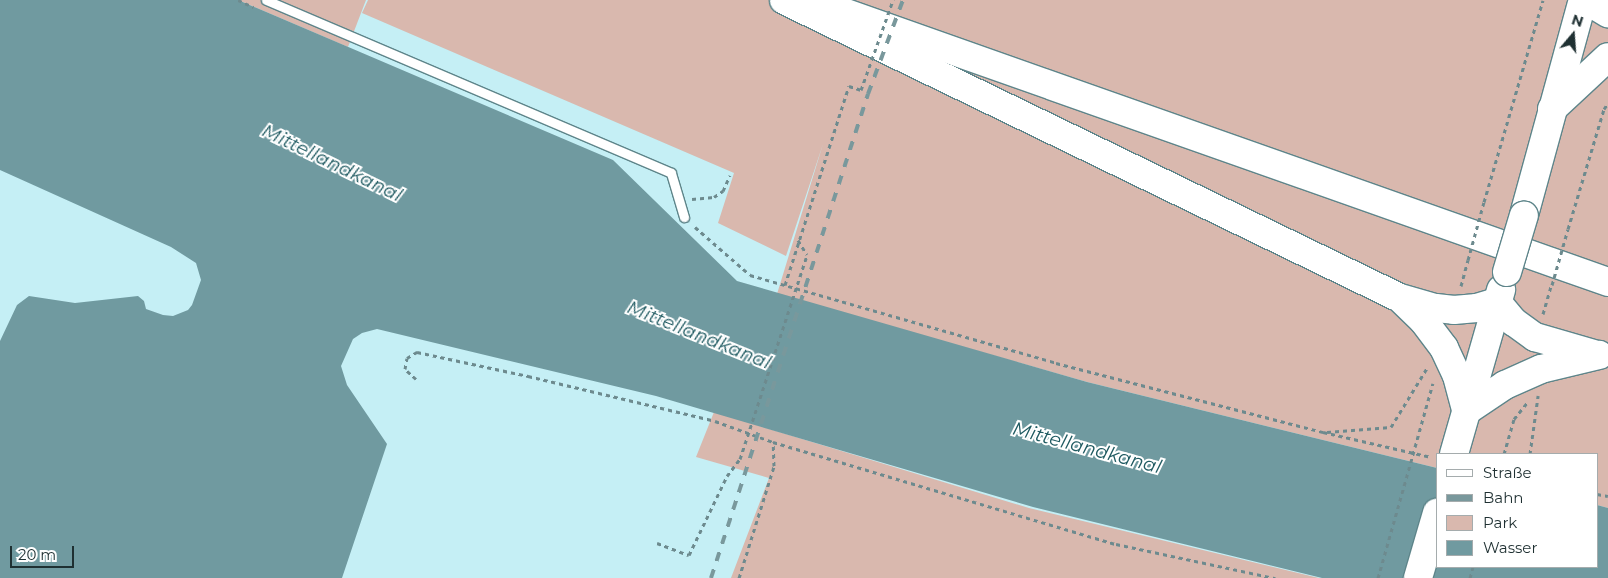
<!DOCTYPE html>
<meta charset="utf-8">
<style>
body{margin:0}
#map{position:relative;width:1608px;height:578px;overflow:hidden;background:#c5eff5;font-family:Montserrat,sans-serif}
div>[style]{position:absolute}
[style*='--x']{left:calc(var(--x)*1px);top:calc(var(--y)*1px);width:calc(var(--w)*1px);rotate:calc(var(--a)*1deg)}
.green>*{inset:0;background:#d9b8ae}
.water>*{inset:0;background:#709aa0}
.path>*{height:3px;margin-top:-1.5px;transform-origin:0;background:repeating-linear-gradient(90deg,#6d8a8e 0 4px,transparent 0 8px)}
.roads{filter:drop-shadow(1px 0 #5e858a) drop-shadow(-1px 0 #5e858a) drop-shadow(0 1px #5e858a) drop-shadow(0 -1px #5e858a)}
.lane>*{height:9px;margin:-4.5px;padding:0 4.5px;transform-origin:4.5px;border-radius:4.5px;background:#fff}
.primary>*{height:28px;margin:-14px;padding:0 14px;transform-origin:14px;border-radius:14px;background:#fff}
.rail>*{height:4px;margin-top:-2px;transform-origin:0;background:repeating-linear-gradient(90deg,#79989c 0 9px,transparent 0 18px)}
.path-bridge>*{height:3px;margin-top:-1.5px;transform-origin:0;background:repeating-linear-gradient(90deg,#6d8a8e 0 4px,transparent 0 8px)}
.bridges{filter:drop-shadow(1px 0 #5e858a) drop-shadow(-1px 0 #5e858a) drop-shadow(0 1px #5e858a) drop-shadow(0 -1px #5e858a)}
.primary-bridge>*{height:28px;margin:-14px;padding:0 14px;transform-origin:14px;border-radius:14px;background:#fff}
span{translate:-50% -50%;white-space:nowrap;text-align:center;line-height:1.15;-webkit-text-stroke:4px #fff;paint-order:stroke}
.water-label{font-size:19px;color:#205b62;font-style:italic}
.legend{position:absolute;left:1436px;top:453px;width:162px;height:115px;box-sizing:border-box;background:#fff;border:1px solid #a5acad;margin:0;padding:6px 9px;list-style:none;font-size:15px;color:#1f3032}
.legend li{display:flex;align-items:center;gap:10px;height:25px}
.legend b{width:25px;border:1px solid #a5acad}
.north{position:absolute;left:1548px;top:10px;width:50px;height:50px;-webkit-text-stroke:4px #fff;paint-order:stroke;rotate:18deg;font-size:14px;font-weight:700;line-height:20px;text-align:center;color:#1f3032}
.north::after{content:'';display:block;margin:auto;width:18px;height:22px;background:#1f3032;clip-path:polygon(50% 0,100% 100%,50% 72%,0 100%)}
.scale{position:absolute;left:10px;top:546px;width:64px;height:22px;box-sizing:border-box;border:2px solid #1f3032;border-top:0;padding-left:6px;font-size:15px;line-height:18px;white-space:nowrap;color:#1f3032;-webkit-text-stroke:4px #fff;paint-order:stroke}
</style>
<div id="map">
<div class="green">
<div style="clip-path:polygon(238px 0,366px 0,348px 47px)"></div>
<div style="clip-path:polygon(368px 0,1608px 0,1608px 508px,1597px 505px,1597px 454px,1437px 454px,1437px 468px,1087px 382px,777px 294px,823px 144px,786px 256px,718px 223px,734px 173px,362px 13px)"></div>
<div style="clip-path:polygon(714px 412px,1029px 508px,1319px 578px,731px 578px,769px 478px,696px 457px)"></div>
</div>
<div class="water">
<div style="clip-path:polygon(0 0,238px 0,613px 160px,737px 281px,1087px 382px,1437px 468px,1437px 567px,1597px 567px,1597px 505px,1608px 508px,1608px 578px,1322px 578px,1033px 507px,656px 396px,377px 329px,362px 333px,353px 339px,341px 366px,347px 385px,387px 444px,342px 578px,0 578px,0 341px,17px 305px,29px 296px,75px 303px,138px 296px,144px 301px,146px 309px,163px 315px,173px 316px,188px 310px,192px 305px,201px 280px,196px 263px,171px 247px,0 170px)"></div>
</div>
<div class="path">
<div style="--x:238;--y:0;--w:17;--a:25"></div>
<div style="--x:692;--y:199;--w:22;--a:-5"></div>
<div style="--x:714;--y:197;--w:11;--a:-34"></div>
<div style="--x:723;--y:191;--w:17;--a:-66"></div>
<div style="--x:1484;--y:202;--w:210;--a:-73.7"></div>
<div style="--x:695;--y:227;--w:73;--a:41.1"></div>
<div style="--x:750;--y:275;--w:318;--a:16"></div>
<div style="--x:1056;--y:363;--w:276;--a:14.5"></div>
<div style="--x:1323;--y:432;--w:111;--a:13"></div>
<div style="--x:1568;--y:229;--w:125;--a:-73.3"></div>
<div style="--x:1604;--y:109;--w:7;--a:-56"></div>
<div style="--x:798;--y:240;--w:17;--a:59"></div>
<div style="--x:785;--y:285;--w:209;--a:-72.2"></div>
<div style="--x:849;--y:86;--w:13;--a:18"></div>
<div style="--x:1461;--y:286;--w:27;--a:-75"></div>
<div style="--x:1543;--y:314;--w:29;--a:-74"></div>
<div style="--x:416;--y:379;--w:15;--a:-138"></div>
<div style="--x:405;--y:369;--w:11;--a:-80"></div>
<div style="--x:407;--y:358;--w:12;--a:-31"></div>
<div style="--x:417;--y:352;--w:114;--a:12.2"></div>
<div style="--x:528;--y:376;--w:192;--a:13.5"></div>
<div style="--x:715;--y:421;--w:62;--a:19.9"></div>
<div style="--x:773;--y:442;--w:358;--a:16.6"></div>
<div style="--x:1116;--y:544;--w:163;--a:12.1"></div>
<div style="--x:1327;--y:432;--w:64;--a:-4.5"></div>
<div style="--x:1391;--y:427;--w:69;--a:-58.6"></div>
<div style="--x:1415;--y:447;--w:66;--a:-74.3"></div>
<div style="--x:1504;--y:454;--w:36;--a:-74"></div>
<div style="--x:1514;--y:419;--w:21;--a:-51"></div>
<div style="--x:1530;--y:454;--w:59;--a:-82.1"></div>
<div style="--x:1597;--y:494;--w:11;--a:10"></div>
<div style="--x:657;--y:543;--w:34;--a:21"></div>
<div style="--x:689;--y:555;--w:88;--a:-64.3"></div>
<div style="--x:727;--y:476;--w:21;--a:-53"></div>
<div style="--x:739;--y:578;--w:117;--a:-72.6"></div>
<div style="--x:774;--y:466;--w:24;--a:-92"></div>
<div style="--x:1470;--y:578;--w:11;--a:-75"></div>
</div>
<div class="roads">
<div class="lane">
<div style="--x:266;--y:0;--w:440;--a:23.1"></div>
<div style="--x:671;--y:173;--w:46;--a:73.5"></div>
</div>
<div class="primary">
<div style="--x:784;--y:0;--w:684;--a:25.82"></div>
<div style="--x:1400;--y:298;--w:37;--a:16"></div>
<div style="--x:1436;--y:308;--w:18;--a:6"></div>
<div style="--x:1454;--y:310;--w:23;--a:-5"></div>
<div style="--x:1477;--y:308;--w:21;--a:-17"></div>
<div style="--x:809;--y:0;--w:847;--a:19.44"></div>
<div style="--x:1586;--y:0;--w:26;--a:31"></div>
<div style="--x:1552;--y:109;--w:76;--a:-42.9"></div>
<div style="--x:1524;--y:215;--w:223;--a:-74.7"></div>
<div style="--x:1402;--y:300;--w:29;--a:44"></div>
<div style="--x:1423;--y:320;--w:35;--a:53"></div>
<div style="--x:1444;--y:348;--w:31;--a:65"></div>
<div style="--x:1457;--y:376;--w:34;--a:75"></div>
<div style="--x:1497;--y:302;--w:26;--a:50"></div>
<div style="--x:1514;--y:322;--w:26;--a:36"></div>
<div style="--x:1535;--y:337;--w:61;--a:16.1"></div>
<div style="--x:1466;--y:411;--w:47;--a:-33.7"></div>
<div style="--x:1505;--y:385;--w:39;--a:-24"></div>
<div style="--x:1541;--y:369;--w:60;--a:-13.6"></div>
<div style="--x:1454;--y:454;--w:171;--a:-74"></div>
<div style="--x:1418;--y:578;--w:68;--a:-73.7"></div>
</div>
</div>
<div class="rail">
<div style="--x:711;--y:578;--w:509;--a:-72.03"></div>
<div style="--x:868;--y:94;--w:100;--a:-69.6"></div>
</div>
<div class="path-bridge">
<div style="--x:861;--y:90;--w:96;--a:-70.4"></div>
<div style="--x:1468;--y:260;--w:60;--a:-74.6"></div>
<div style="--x:1552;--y:285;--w:58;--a:-74.1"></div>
<div style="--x:740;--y:459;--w:215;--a:-71.8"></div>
<div style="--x:1378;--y:578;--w:136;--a:-74.2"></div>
</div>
<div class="bridges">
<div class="primary-bridge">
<div style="--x:1507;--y:272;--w:59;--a:-73.4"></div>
</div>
</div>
<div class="water-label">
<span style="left:332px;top:163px;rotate:26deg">Mittellandkanal</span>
<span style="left:699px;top:335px;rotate:22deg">Mittellandkanal</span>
<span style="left:1087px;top:448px;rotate:15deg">Mittellandkanal</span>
</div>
<ul class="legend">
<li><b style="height:6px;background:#fff"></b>Straße</li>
<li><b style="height:6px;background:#79989c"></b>Bahn</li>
<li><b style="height:14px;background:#d9b8ae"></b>Park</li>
<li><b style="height:14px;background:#709aa0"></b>Wasser</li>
</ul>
<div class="north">N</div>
<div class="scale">20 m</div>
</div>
